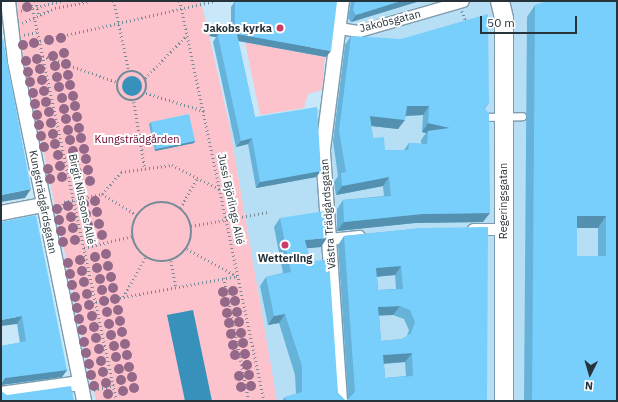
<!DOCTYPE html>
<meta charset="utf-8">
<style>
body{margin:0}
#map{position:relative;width:618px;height:402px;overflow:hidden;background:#c8e8fa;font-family:"IBM Plex Sans",sans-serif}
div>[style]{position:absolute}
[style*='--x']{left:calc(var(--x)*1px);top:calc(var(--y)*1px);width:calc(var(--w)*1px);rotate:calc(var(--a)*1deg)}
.built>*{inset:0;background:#b6def4}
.green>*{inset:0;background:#fcc3cd}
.water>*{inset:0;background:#3891bb}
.round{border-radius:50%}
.path>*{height:2.5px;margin-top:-1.25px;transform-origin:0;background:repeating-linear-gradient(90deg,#758b98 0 1px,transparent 0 4px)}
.path>.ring{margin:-1.25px;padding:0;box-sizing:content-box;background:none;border:2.5px solid #758b98;border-radius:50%}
.roads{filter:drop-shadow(1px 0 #7e9cac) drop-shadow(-1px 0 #7e9cac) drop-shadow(0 1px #7e9cac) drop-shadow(0 -1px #7e9cac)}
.service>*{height:7px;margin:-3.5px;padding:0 3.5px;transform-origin:3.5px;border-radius:3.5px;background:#fff}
.pedestrian>*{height:11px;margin:-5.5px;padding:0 5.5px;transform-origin:5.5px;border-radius:5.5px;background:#fff}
.minor>*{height:14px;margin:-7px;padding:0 7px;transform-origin:7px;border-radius:7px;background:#fff}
.tertiary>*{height:18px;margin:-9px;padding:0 9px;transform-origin:9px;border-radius:9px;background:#fff}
.trees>*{width:10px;height:10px;margin:-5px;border-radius:50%;background:#946888}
.wall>*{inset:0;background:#67b2d9}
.shaded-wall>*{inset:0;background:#5491b0}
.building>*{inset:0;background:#78cffc}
.dots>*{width:11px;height:11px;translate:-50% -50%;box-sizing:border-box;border:2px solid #fff;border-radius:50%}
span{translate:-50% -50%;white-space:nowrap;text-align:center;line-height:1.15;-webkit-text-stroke:4px #fff;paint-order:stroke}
.street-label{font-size:11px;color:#27333a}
.poi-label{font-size:11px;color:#27333a;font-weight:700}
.right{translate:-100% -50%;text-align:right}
.park-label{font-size:11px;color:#6a002b}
.frame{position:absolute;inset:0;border:2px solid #27333a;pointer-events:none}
.north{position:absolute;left:570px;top:354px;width:40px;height:40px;-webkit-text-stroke:3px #fff;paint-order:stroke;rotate:185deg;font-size:11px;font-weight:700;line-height:16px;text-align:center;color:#27333a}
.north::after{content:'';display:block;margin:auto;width:14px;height:18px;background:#27333a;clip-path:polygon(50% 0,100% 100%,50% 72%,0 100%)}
.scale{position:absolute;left:480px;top:16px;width:97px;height:18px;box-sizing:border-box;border:2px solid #27333a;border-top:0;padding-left:5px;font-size:12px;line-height:14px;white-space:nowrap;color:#27333a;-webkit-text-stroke:3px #fff;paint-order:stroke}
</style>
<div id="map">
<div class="built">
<div style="clip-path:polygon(348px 1px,617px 1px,617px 401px,277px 401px,229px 123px,335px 106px)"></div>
</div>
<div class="green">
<div style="clip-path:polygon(17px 1px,201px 1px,229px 123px,277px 401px,96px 401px,19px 35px)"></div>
<div style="clip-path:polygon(245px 42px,325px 57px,322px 90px,308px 94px,304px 108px,260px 115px)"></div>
</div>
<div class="water">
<div class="round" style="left:122px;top:76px;width:20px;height:20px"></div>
<div style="clip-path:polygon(193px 310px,212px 401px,185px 401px,167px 315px)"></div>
</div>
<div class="path">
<div style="--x:31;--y:1;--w:409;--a:77.9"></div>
<div style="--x:36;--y:1;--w:14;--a:78"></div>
<div style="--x:114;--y:1;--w:72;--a:77.9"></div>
<div style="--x:180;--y:1;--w:409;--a:78.1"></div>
<div style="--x:21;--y:11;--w:41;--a:-14"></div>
<div style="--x:462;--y:11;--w:14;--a:69"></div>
<div style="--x:22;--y:23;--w:36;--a:-24"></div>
<div style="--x:55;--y:8;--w:36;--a:-11"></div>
<div style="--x:24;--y:35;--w:13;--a:-13"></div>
<div style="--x:40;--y:41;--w:180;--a:-12.9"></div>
<div style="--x:43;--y:56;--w:78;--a:19.4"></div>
<div class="ring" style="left:117px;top:71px;width:27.5px;height:27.5px"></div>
<div style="--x:145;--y:78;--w:60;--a:-45.7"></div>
<div style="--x:146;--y:93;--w:61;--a:17.2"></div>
<div style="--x:134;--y:102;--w:68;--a:80.7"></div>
<div style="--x:102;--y:194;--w:41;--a:31"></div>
<div class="ring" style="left:132px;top:202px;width:57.5px;height:57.5px"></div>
<div style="--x:180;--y:208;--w:34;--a:-60"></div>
<div style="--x:59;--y:212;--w:11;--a:-63"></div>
<div style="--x:64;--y:202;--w:39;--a:-12"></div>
<div style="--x:102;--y:194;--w:29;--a:-49"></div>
<div style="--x:121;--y:172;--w:51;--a:-7.8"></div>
<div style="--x:172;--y:165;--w:55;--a:27"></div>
<div style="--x:191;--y:226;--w:78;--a:-10.3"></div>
<div style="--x:84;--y:248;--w:50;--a:-13.8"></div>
<div style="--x:187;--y:249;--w:57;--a:28.4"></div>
<div style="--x:171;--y:261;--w:26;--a:79"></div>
<div style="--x:224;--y:278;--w:126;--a:78.5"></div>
<div style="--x:123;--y:297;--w:47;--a:-60.7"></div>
<div style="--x:96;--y:302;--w:144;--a:-10.4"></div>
<div style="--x:94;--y:390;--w:21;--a:-14"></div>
</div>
<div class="roads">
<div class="service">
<div style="--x:483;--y:117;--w:39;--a:-1"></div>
</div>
<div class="pedestrian">
<div style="--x:339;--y:28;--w:20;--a:9"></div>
<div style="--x:359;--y:31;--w:108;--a:-16.1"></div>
<div style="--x:473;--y:229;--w:30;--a:0"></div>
<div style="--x:329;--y:239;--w:30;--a:-6"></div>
</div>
<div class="minor">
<div style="--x:8;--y:1;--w:60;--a:83.3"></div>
<div style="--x:15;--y:61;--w:347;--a:78.5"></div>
<div style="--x:1;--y:213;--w:43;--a:-10.8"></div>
<div style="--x:1;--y:394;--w:80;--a:-7.9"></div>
<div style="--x:340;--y:401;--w:253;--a:-93.9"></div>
<div style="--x:323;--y:149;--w:149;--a:-82.7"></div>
</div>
<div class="tertiary">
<div style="--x:500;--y:1;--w:18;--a:77"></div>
<div style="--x:504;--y:19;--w:382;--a:90"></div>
</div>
</div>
<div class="trees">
<div style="left:27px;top:7px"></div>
<div style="left:61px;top:38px"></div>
<div style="left:49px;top:40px"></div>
<div style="left:34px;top:43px"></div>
<div style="left:23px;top:45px"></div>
<div style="left:64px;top:53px"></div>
<div style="left:53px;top:56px"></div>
<div style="left:37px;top:59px"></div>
<div style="left:26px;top:61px"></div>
<div style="left:66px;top:64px"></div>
<div style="left:55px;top:66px"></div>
<div style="left:40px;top:69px"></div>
<div style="left:28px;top:72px"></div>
<div style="left:68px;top:75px"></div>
<div style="left:57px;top:77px"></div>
<div style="left:42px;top:80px"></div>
<div style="left:30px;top:82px"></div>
<div style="left:70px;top:85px"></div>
<div style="left:59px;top:87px"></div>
<div style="left:44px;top:91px"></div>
<div style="left:33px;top:93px"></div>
<div style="left:73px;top:96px"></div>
<div style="left:62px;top:98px"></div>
<div style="left:46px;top:102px"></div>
<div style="left:35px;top:104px"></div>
<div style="left:75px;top:106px"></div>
<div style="left:64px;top:109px"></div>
<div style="left:49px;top:112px"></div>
<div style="left:37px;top:115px"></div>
<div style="left:77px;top:117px"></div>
<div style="left:66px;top:119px"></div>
<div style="left:51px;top:123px"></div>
<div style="left:39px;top:125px"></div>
<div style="left:79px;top:128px"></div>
<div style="left:68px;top:130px"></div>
<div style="left:53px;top:134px"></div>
<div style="left:41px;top:136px"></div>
<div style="left:81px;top:138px"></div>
<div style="left:70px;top:140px"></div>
<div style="left:55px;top:144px"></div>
<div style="left:44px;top:147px"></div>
<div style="left:84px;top:149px"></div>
<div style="left:73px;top:151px"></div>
<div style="left:58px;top:155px"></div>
<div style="left:86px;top:159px"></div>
<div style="left:75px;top:162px"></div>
<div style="left:60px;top:166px"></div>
<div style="left:48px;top:169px"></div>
<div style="left:88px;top:170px"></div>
<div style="left:77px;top:172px"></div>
<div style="left:62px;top:177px"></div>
<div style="left:50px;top:179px"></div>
<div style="left:90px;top:181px"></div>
<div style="left:79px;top:183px"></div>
<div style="left:95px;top:201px"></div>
<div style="left:84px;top:204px"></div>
<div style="left:68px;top:206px"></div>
<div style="left:57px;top:209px"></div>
<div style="left:97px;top:212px"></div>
<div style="left:86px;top:214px"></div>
<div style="left:71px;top:217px"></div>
<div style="left:59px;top:220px"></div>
<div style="left:99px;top:224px"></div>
<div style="left:88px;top:225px"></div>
<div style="left:73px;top:228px"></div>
<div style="left:61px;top:231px"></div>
<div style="left:102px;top:235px"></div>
<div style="left:91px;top:236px"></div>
<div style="left:75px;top:240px"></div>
<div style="left:63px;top:242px"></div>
<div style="left:106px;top:254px"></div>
<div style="left:95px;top:257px"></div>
<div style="left:80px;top:260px"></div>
<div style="left:68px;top:263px"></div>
<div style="left:108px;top:266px"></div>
<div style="left:97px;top:268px"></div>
<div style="left:82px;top:271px"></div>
<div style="left:70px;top:274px"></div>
<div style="left:111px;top:277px"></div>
<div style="left:100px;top:279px"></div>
<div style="left:84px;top:282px"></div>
<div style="left:72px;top:285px"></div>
<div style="left:113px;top:288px"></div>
<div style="left:102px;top:290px"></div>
<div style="left:233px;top:291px"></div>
<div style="left:223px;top:292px"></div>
<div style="left:87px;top:294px"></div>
<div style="left:75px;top:297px"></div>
<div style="left:115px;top:299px"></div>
<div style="left:104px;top:301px"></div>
<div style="left:235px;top:301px"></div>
<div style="left:225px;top:302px"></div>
<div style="left:89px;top:305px"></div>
<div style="left:77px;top:308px"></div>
<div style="left:118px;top:310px"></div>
<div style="left:107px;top:312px"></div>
<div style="left:237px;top:312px"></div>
<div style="left:227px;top:313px"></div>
<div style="left:92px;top:316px"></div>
<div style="left:79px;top:319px"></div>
<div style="left:120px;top:321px"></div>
<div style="left:239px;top:322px"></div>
<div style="left:229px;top:323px"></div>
<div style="left:109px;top:324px"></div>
<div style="left:94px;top:327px"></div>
<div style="left:82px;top:330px"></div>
<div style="left:122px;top:332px"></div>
<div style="left:241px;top:333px"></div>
<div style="left:231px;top:334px"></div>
<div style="left:111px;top:335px"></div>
<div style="left:96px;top:338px"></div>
<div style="left:84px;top:342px"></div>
<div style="left:243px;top:343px"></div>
<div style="left:125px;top:344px"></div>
<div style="left:233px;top:345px"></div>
<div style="left:114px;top:346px"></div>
<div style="left:99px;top:349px"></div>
<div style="left:86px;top:353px"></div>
<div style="left:245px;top:354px"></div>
<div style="left:127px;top:355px"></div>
<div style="left:235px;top:355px"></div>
<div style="left:116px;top:357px"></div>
<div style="left:101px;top:361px"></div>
<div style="left:89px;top:364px"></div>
<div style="left:247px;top:365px"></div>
<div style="left:129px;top:367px"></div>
<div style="left:119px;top:369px"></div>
<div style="left:103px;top:372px"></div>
<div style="left:91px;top:375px"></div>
<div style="left:249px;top:375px"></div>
<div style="left:239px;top:376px"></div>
<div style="left:132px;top:377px"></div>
<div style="left:121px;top:380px"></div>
<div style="left:106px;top:383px"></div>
<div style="left:94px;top:386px"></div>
<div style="left:251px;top:386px"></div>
<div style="left:241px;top:387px"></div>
<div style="left:134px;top:388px"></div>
<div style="left:123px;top:391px"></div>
<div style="left:108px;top:394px"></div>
</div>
<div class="wall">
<div style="clip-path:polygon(235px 1px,326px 57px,238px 41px,255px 117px,321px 171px,316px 177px,256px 188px,248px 144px,236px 147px,213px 42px,216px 37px,209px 36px,231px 26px,231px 7px)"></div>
<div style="clip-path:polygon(351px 1px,420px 1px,351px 22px,348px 18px)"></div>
<div style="clip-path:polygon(evenodd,617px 1px,617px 401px,524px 401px,527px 17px,535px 5px,617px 1px,577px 228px,598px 228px,598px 256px,577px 256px,577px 228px)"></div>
<div style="clip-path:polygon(evenodd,351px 36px,489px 103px,485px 108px,483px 222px,415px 223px,337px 231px,337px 209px,343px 200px,384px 196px,383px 186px,336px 195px,334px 182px,338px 176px,333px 141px,345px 45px,351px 36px,423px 115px,422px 132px,426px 133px,421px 140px,421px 144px,409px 143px,404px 150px,385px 150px,373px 138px,371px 126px,398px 129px,406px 116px,423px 115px)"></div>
<div style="clip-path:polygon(151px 122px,195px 141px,194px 143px,155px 151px,149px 124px)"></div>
<div style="clip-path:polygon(evenodd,280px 218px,321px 247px,307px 248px,338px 393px,346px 401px,348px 398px,338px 245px,344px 236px,423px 228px,487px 401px,282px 401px,285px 397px,296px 394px,295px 375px,279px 323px,268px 325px,260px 286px,266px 277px,283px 273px,274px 227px,280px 218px,395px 275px,396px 289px,378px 290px,377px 277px,395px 275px,280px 218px,379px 315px,393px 315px,404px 319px,409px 330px,407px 336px,402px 339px,381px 341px,379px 315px,280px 218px,405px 362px,406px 376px,385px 378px,384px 364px,405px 362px)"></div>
<div style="clip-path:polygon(1px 222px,67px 370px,62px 377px,1px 385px,1px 346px,20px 343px)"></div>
</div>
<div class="shaded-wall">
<div style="clip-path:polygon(401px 1px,420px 1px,351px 22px,356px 15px)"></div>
<div style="clip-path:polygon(214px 30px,220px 31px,216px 37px,209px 36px)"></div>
<div style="clip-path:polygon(237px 34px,331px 51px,326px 57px,233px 40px)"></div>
<div style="clip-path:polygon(407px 106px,429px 106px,423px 115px,400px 116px)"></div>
<div style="clip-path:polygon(370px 116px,405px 120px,398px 129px,363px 125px)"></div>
<div style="clip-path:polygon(428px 123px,450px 128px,428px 131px,426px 133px,422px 132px)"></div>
<div style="clip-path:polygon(252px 138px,248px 144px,236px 147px,241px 141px)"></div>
<div style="clip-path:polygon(195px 141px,194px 143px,155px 151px,156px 149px)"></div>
<div style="clip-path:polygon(321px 171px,316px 177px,256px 188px,260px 182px)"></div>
<div style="clip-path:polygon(389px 177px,383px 186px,336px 195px,342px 186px)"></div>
<div style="clip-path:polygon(31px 189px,25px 198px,1px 202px,1px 195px)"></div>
<div style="clip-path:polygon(490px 213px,483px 222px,415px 223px,337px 231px,344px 222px,422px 214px)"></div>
<div style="clip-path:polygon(577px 216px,606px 216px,598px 228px,569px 228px)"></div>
<div style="clip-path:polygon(327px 238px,321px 247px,299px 249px,305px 240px)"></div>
<div style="clip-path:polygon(401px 266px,395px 275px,370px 277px,376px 268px)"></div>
<div style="clip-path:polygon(400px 306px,393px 315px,372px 316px,378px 307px)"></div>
<div style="clip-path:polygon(285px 314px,279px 323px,268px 325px,274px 316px)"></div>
<div style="clip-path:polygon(22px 316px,17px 324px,1px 326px,1px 320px)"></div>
<div style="clip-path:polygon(412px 353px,405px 362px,377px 364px,383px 355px)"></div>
<div style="clip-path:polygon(67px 370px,62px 377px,1px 385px,1px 384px,5px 378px)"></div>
</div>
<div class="building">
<div style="clip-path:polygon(235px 1px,333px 1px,337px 2px,331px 51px,237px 34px,255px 117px,317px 107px,321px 171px,260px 182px,252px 138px,241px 141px,218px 36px,220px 31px,214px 30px,235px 25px)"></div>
<div style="clip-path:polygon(355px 1px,401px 1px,356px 15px,353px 10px)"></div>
<div style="clip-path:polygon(evenodd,547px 1px,617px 1px,617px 401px,532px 401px,535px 5px,547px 1px,577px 216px,606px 216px,606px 256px,577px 256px,577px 216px)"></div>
<div style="clip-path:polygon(evenodd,488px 14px,489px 103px,484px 108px,489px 113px,490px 213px,422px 214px,344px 222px,343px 200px,391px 196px,389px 177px,342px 186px,341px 173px,346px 172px,339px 131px,351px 36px,401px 39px,488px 14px,407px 106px,429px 106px,428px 123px,450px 128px,428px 131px,427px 144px,409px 143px,408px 150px,385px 150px,384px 137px,373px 138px,370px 116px,405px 120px,407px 106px)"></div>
<div style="clip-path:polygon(3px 39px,31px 189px,1px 195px,1px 40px)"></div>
<div style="clip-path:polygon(189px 114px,195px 141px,156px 149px,151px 122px)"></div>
<div style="clip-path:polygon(evenodd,325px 211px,327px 238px,305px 240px,310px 261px,329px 260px,338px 393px,346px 401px,355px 392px,344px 236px,423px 228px,488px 227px,487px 401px,286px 401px,285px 397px,302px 392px,302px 366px,285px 314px,274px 316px,266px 277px,291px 272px,280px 218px,325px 211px,401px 266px,403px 289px,378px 290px,376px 268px,401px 266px,325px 211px,400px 306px,410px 310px,415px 322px,411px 333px,402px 339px,381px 341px,378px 307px,400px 306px,325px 211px,412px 353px,413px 376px,385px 378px,383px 355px,412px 353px)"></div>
<div style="clip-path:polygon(36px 215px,67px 370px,5px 378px,1px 384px,1px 346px,26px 341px,22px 316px,1px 320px,1px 222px)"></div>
<div style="clip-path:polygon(71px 386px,74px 401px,1px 401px,1px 391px,7px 395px)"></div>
</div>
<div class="dots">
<div style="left:280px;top:28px;background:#cc3d67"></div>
<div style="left:285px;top:245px;background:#cc3d67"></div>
</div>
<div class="street-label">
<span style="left:390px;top:21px;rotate:-14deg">Jakobsgatan</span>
<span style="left:82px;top:199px;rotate:78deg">Birgit Nilssons Allé</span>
<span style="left:231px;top:199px;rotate:78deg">Jussi Björlings Allé</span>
<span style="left:503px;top:201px;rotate:-90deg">Regeringsgatan</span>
<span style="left:43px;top:202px;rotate:79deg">Kungsträdgårdsgatan</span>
<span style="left:328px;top:214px;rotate:-94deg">Västra Trädgårdsgatan</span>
</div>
<div class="poi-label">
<span class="right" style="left:272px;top:28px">Jakobs kyrka</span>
<span style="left:285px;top:258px">Wetterling</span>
</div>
<div class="park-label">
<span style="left:137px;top:139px">Kungsträdgården</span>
</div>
<div class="frame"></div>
<div class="north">N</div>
<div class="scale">50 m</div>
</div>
